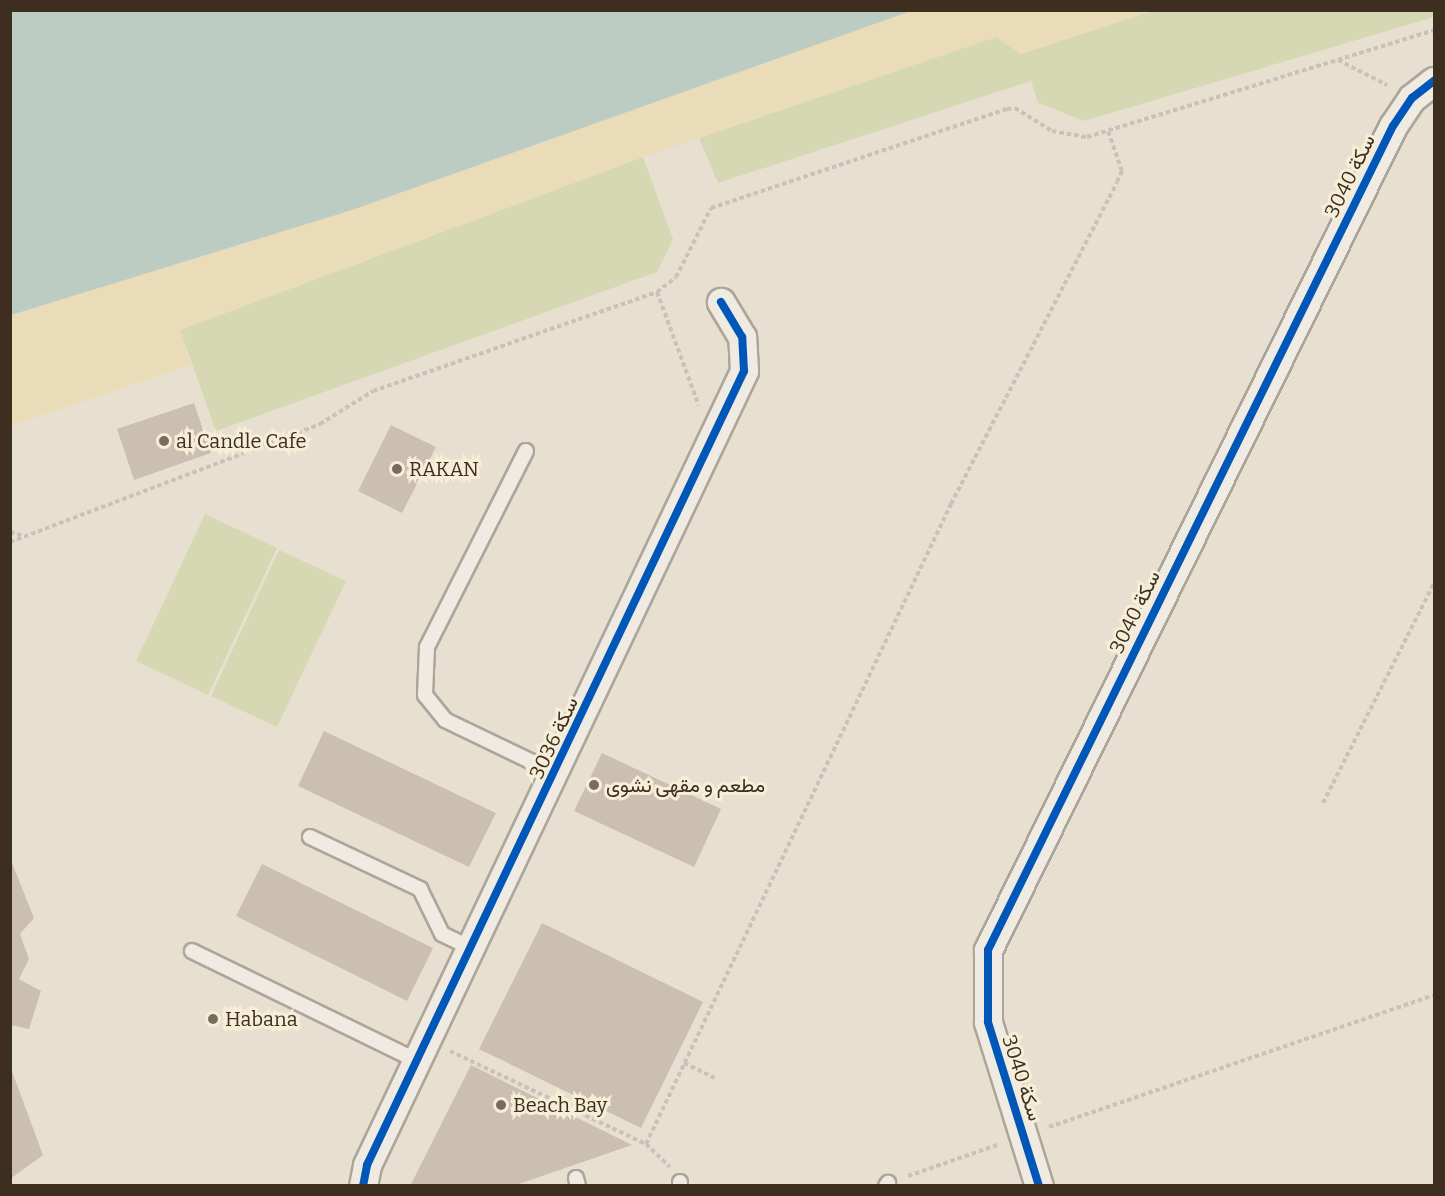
<!DOCTYPE html>
<meta charset="utf-8">
<style>
body{margin:0}
#map{position:relative;width:1445px;height:1196px;overflow:hidden;background:#e7e0d1;font-family:Bitter,Vazirmatn,serif}
div>[style]{position:absolute}
[style*='--x']{left:calc(var(--x)*1px);top:calc(var(--y)*1px);width:calc(var(--w)*1px);rotate:calc(var(--a)*1deg)}
.green>*{inset:0;background:#d6d7b3}
.sand>*{inset:0;background:#eadcb9}
.water>*{inset:0;background:#bcccc2}
.building>*{inset:0;background:#cbbfb2}
.path>*{height:4px;margin-top:-2px;transform-origin:0;background:repeating-linear-gradient(90deg,#c8c2b9 0 4.5px,transparent 0 7.5px)}
.roads{filter:drop-shadow(2px 0 #ada599) drop-shadow(-2px 0 #ada599) drop-shadow(0 2px #ada599) drop-shadow(0 -2px #ada599)}
.service>*{height:14px;margin:-7px;padding:0 7px;transform-origin:7px;border-radius:7px;background:#efebe3}
.minor>*{height:27px;margin:-13.5px;padding:0 13.5px;transform-origin:13.5px;border-radius:13.5px;background:#efebe3}
.cycleway>*{height:8px;margin:-4px;padding:0 4px;transform-origin:4px;border-radius:4px;background:#0057b8}
.dots>*{width:16px;height:16px;translate:-50% -50%;box-sizing:border-box;border:3px solid #f7eed8;border-radius:50%}
span{translate:-50% -50%;white-space:nowrap;text-align:center;line-height:1.15;-webkit-text-stroke:6px #f7eed8;paint-order:stroke}
.street-label{font-size:20px;color:#3d2e20}
.poi-label{font-size:20px;color:#3d2e20}
.left{translate:0 -50%;text-align:left}
.frame{position:absolute;inset:0;border:12px solid #3d2e20;pointer-events:none}
</style>
<div id="map">
<div class="green">
<div style="clip-path:polygon(1152px 11px,1434px 11px,1434px 17px,1084px 121px,1038px 103px,1031px 81px,718px 183px,699px 138px,996px 37px,1021px 54px)"></div>
<div style="clip-path:polygon(643px 157px,673px 239px,657px 272px,216px 431px,180px 330px)"></div>
<div style="clip-path:polygon(205px 514px,277px 548px,208px 695px,136px 661px)"></div>
<div style="clip-path:polygon(279px 550px,346px 581px,277px 727px,211px 696px)"></div>
</div>
<div class="sand">
<div style="clip-path:polygon(911px 11px,1152px 11px,1021px 54px,996px 37px,643px 157px,180px 330px,191px 365px,11px 426px,10px 315px,352px 210px)"></div>
</div>
<div class="water">
<div style="clip-path:polygon(11px 10px,911px 10px,911px 11px,352px 210px,11px 315px)"></div>
</div>
<div class="building">
<div style="clip-path:polygon(194px 403px,211px 453px,134px 480px,117px 429px)"></div>
<div style="clip-path:polygon(391px 425px,436px 447px,402px 513px,358px 491px)"></div>
<div style="clip-path:polygon(324px 731px,496px 813px,469px 867px,298px 786px)"></div>
<div style="clip-path:polygon(602px 753px,721px 809px,694px 867px,574px 811px)"></div>
<div style="clip-path:polygon(10px 858px,34px 918px,20px 934px,29px 959px,19px 979px,41px 991px,29px 1029px,10px 1025px)"></div>
<div style="clip-path:polygon(262px 864px,433px 948px,407px 1001px,236px 916px)"></div>
<div style="clip-path:polygon(542px 923px,703px 1002px,641px 1128px,479px 1049px)"></div>
<div style="clip-path:polygon(471px 1065px,632px 1145px,513px 1186px,410px 1186px)"></div>
<div style="clip-path:polygon(10px 1066px,43px 1155px,10px 1179px)"></div>
</div>
<div class="path">
<div style="--x:1338;--y:60;--w:55;--a:27"></div>
<div style="--x:657;--y:292;--w:121;--a:69.8"></div>
<div style="--x:10;--y:532;--w:15;--a:16"></div>
<div style="--x:10;--y:542;--w:332;--a:-20.8"></div>
<div style="--x:320;--y:424;--w:62;--a:-31.9"></div>
<div style="--x:373;--y:391;--w:301;--a:-19.2"></div>
<div style="--x:657;--y:292;--w:24;--a:-38"></div>
<div style="--x:676;--y:277;--w:77;--a:-63.1"></div>
<div style="--x:711;--y:208;--w:312;--a:-18.5"></div>
<div style="--x:1007;--y:109;--w:8;--a:-7"></div>
<div style="--x:1015;--y:108;--w:44;--a:31.9"></div>
<div style="--x:1052;--y:131;--w:36;--a:10"></div>
<div style="--x:1087;--y:137;--w:363;--a:-17.1"></div>
<div style="--x:1323;--y:803;--w:246;--a:-63.2"></div>
<div style="--x:450;--y:1051;--w:217;--a:25.4"></div>
<div style="--x:646;--y:1144;--w:33;--a:44"></div>
<div style="--x:684;--y:1063;--w:34;--a:26"></div>
<div style="--x:1049;--y:1127;--w:407;--a:-18.9"></div>
<div style="--x:646;--y:1144;--w:709;--a:-64.52"></div>
<div style="--x:951;--y:504;--w:362;--a:-62.7"></div>
<div style="--x:1117;--y:182;--w:12;--a:-66"></div>
<div style="--x:1122;--y:171;--w:42;--a:-109.3"></div>
<div style="--x:908;--y:1176;--w:97;--a:-19.2"></div>
</div>
<div class="roads">
<div class="service">
<div style="--x:526;--y:451;--w:220;--a:116.8"></div>
<div style="--x:427;--y:647;--w:48;--a:92.4"></div>
<div style="--x:425;--y:695;--w:32;--a:51"></div>
<div style="--x:445;--y:720;--w:122;--a:25.7"></div>
<div style="--x:310;--y:837;--w:122;--a:25.3"></div>
<div style="--x:420;--y:889;--w:50;--a:63.9"></div>
<div style="--x:442;--y:934;--w:34;--a:26"></div>
<div style="--x:192;--y:951;--w:251;--a:26"></div>
<div style="--x:576;--y:1178;--w:8;--a:76"></div>
<div style="--x:680;--y:1186;--w:4;--a:-90"></div>
<div style="--x:886;--y:1186;--w:4;--a:-56"></div>
</div>
<div class="minor">
<div style="--x:363;--y:1186;--w:21;--a:-79"></div>
<div style="--x:367;--y:1165;--w:879;--a:-64.6"></div>
<div style="--x:744;--y:371;--w:34;--a:-93"></div>
<div style="--x:742;--y:337;--w:41;--a:-121"></div>
<div style="--x:1039;--y:1186;--w:172;--a:-107.3"></div>
<div style="--x:988;--y:1022;--w:72;--a:-90"></div>
<div style="--x:988;--y:950;--w:918;--a:-63.83"></div>
<div style="--x:1393;--y:126;--w:34;--a:-56"></div>
<div style="--x:1412;--y:98;--w:28;--a:-38"></div>
</div>
</div>
<div class="cycleway">
<div style="--x:363;--y:1186;--w:21;--a:-79"></div>
<div style="--x:367;--y:1165;--w:879;--a:-64.6"></div>
<div style="--x:744;--y:371;--w:34;--a:-93"></div>
<div style="--x:742;--y:337;--w:41;--a:-121"></div>
<div style="--x:1039;--y:1186;--w:172;--a:-107.3"></div>
<div style="--x:988;--y:1022;--w:72;--a:-90"></div>
<div style="--x:988;--y:950;--w:918;--a:-63.83"></div>
<div style="--x:1393;--y:126;--w:34;--a:-56"></div>
<div style="--x:1412;--y:98;--w:28;--a:-38"></div>
</div>
<div class="dots">
<div style="left:164px;top:441px;background:#786c5e"></div>
<div style="left:397px;top:469px;background:#786c5e"></div>
<div style="left:594px;top:785px;background:#786c5e"></div>
<div style="left:213px;top:1019px;background:#786c5e"></div>
<div style="left:501px;top:1105px;background:#786c5e"></div>
</div>
<div class="street-label">
<span style="left:1350px;top:176px;rotate:-64deg">سكة 3040</span>
<span style="left:1135px;top:612px;rotate:-64deg">سكة 3040</span>
<span style="left:554px;top:738px;rotate:-65deg">سكة 3036</span>
<span style="left:1022px;top:1078px;rotate:72deg">سكة 3040</span>
</div>
<div class="poi-label">
<span class="left" style="left:176px;top:441px">al Candle Cafe</span>
<span class="left" style="left:409px;top:469px">RAKAN</span>
<span class="left" style="left:606px;top:785px">مطعم و مقهى نشوى</span>
<span class="left" style="left:225px;top:1019px">Habana</span>
<span class="left" style="left:513px;top:1105px">Beach Bay</span>
</div>
<div class="frame"></div>
</div>
